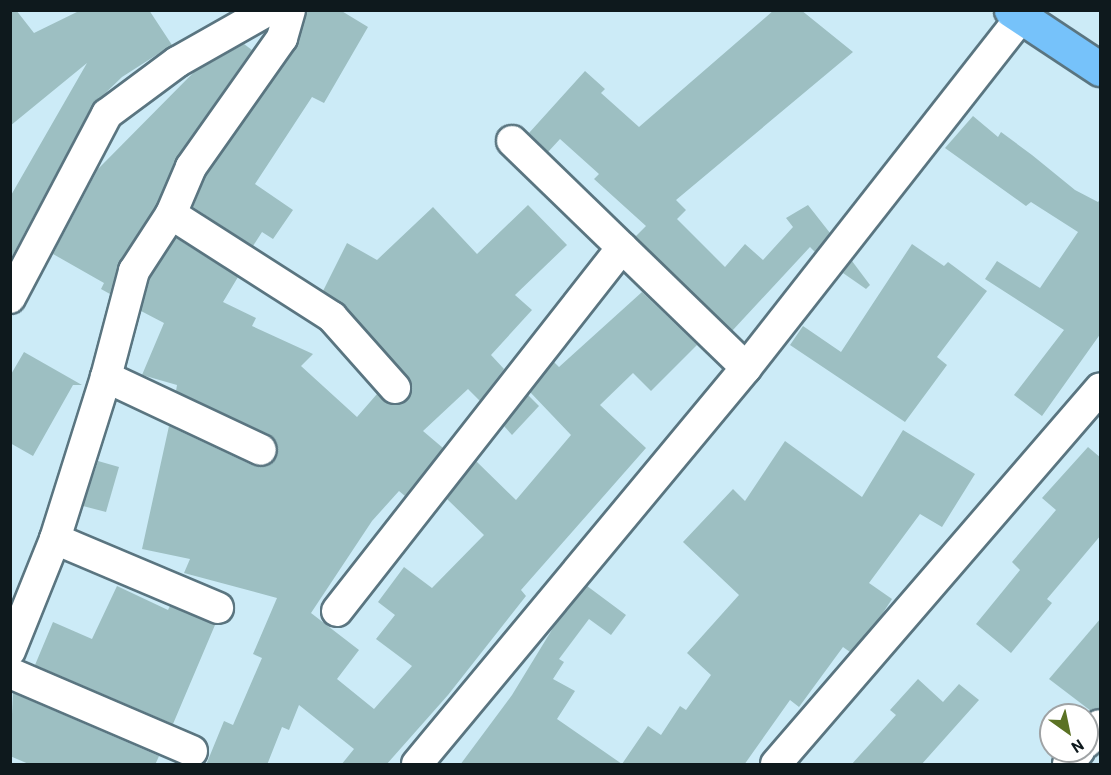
<!DOCTYPE html>
<style>
body{margin:0}
#map{position:relative;width:1111px;height:775px;overflow:hidden;background:#ccebf7;font-family:Barlow,sans-serif}
div>[style]{position:absolute}
[style*='--x']{left:calc(var(--x)*1px);top:calc(var(--y)*1px);width:calc(var(--w)*1px);rotate:calc(var(--a)*1deg)}
.building>*{inset:0;background:#9dbfc2}
.roads{filter:drop-shadow(2px 0 #5a7580) drop-shadow(-2px 0 #5a7580) drop-shadow(0 2px #5a7580) drop-shadow(0 -2px #5a7580)}
.minor>*{height:30px;margin:-15px;padding:0 15px;transform-origin:15px;border-radius:15px;background:#fff}
.trunk>*{height:33px;margin:-16.5px;padding:0 16.5px;transform-origin:16.5px;border-radius:16.5px;background:#76c2fa}
span{translate:-50% -50%;white-space:nowrap;text-align:center;line-height:1.15;-webkit-text-stroke:4.5px #fff;paint-order:stroke}
.frame{position:absolute;inset:0;border:12px solid #0e191d;pointer-events:none}
.north{position:absolute;left:1039px;top:703px;width:60px;height:60px;box-sizing:border-box;background:#fff;border:2px solid #9fa3a5;border-radius:50%;rotate:147deg;font-size:16px;font-weight:700;line-height:24px;text-align:center;color:#0e191d}
.north::after{content:'';display:block;margin:auto;width:21px;height:27px;background:#5b7224;clip-path:polygon(50% 0,100% 100%,50% 72%,0 100%)}
</style>
<div id="map">
<div class="building">
<div style="clip-path:polygon(10px 10px,16px 10px,34px 33px,81px 10px,149px 10px,172px 45px,122px 77px,92px 106px,10px 260px,10px 197px,87px 63px,10px 126px)"></div>
<div style="clip-path:polygon(307px 10px,340px 10px,368px 27px,324px 103px,312px 97px,255px 184px,293px 210px,273px 239px,262px 232px,253px 246px,193px 207px,206px 175px,296px 48px)"></div>
<div style="clip-path:polygon(774px 10px,801px 10px,853px 52px,676px 200px,686px 210px,677px 219px,725px 267px,745px 244px,763px 260px,793px 227px,786px 218px,808px 205px,830px 233px,815px 252px,810px 247px,732px 331px,635px 237px,646px 226px,594px 179px,599px 174px,560px 139px,548px 152px,529px 133px,585px 71px,605px 89px,601px 93px,639px 127px)"></div>
<div style="clip-path:polygon(244px 44px,252px 50px,177px 157px,156px 206px,119px 262px,110px 294px,101px 289px,104px 283px,53px 254px,98px 169px,194px 72px)"></div>
<div style="clip-path:polygon(973px 116px,998px 137px,1001px 132px,1032px 155px,1075px 190px,1098px 202px,1101px 198px,1101px 333px,1042px 416px,1014px 395px,1064px 330px,985px 279px,997px 261px,1040px 288px,1078px 232px,1031px 202px,1026px 206px,945px 148px)"></div>
<div style="clip-path:polygon(528px 205px,567px 245px,515px 295px,532px 310px,491px 355px,504px 369px,480px 401px,468px 389px,423px 431px,443px 448px,405px 496px,399px 491px,372px 521px,311px 613px,359px 650px,337px 679px,374px 709px,412px 666px,376px 639px,395px 615px,378px 602px,404px 567px,432px 588px,484px 535px,447px 499px,476px 461px,516px 500px,571px 435px,530px 392px,554px 362px,559px 367px,642px 292px,697px 345px,651px 391px,633px 373px,600px 405px,646px 448px,521px 590px,526px 596px,448px 695px,386px 765px,341px 765px,354px 749px,299px 705px,289px 730px,282px 727px,267px 765px,206px 765px,224px 721px,233px 725px,262px 658px,253px 654px,277px 598px,184px 573px,190px 559px,142px 549px,169px 426px,254px 466px,271px 464px,278px 448px,268px 434px,176px 391px,177px 385px,142px 375px,164px 323px,141px 311px,150px 278px,176px 238px,238px 277px,223px 302px,256px 318px,252px 326px,313px 354px,301px 366px,357px 417px,377px 394px,390px 404px,406px 401px,412px 385px,345px 306px,323px 291px,347px 243px,377px 260px,433px 207px,477px 254px)"></div>
<div style="clip-path:polygon(912px 244px,944px 266px,948px 262px,987px 291px,937px 357px,947px 365px,905px 422px,790px 345px,803px 326px,841px 352px)"></div>
<div style="clip-path:polygon(852px 261px,870px 285px,866px 289px,843px 273px)"></div>
<div style="clip-path:polygon(24px 352px,82px 385px,73px 385px,33px 456px,10px 443px,10px 376px)"></div>
<div style="clip-path:polygon(528px 395px,539px 406px,512px 435px,504px 426px)"></div>
<div style="clip-path:polygon(903px 430px,975px 474px,942px 527px,920px 514px,869px 583px,892px 599px,881px 616px,850px 652px,843px 647px,799px 707px,790px 700px,744px 765px,460px 765px,512px 695px,553px 628px,587px 586px,626px 615px,611px 635px,589px 619px,559px 659px,564px 662px,553px 679px,575px 691px,557px 719px,622px 764px,648px 726px,661px 735px,680px 706px,686px 710px,711px 675px,687px 653px,739px 595px,683px 542px,733px 489px,745px 501px,785px 441px,862px 497px)"></div>
<div style="clip-path:polygon(1088px 447px,1101px 458px,1101px 535px,1047px 599px,1052px 603px,1011px 653px,976px 624px,1020px 570px,1012px 562px,1056px 510px,1042px 498px)"></div>
<div style="clip-path:polygon(98px 461px,119px 467px,106px 512px,83px 506px)"></div>
<div style="clip-path:polygon(117px 586px,168px 610px,170px 606px,215px 625px,173px 724px,35px 665px,53px 622px,92px 639px)"></div>
<div style="clip-path:polygon(1101px 618px,1101px 708px,1091px 711px,1049px 679px)"></div>
<div style="clip-path:polygon(918px 679px,943px 702px,959px 684px,979px 700px,921px 765px,851px 765px,896px 715px,890px 710px)"></div>
<div style="clip-path:polygon(13px 693px,159px 756px,155px 765px,31px 765px,10px 756px)"></div>
</div>
<div class="roads">
<div class="minor">
<div style="--x:512;--y:141;--w:326;--a:44.1"></div>
<div style="--x:171;--y:214;--w:191;--a:32.6"></div>
<div style="--x:332;--y:317;--w:95;--a:48.4"></div>
<div style="--x:10;--y:298;--w:208;--a:-62.2"></div>
<div style="--x:107;--y:114;--w:87;--a:-36.6"></div>
<div style="--x:177;--y:62;--w:106;--a:-29.5"></div>
<div style="--x:106;--y:377;--w:171;--a:25.2"></div>
<div style="--x:55;--y:539;--w:177;--a:22.9"></div>
<div style="--x:337;--y:611;--w:462;--a:-51.9"></div>
<div style="--x:10;--y:651;--w:121;--a:-68.1"></div>
<div style="--x:55;--y:539;--w:170;--a:-72.5"></div>
<div style="--x:106;--y:377;--w:110;--a:-75.2"></div>
<div style="--x:134;--y:271;--w:68;--a:-57"></div>
<div style="--x:171;--y:214;--w:51;--a:-66.9"></div>
<div style="--x:191;--y:167;--w:158;--a:-54.8"></div>
<div style="--x:282;--y:38;--w:29;--a:-74"></div>
<div style="--x:10;--y:673;--w:198;--a:23.2"></div>
<div style="--x:1087;--y:742;--w:21;--a:-53"></div>
<div style="--x:417;--y:764;--w:515;--a:-50.28"></div>
<div style="--x:746;--y:368;--w:446;--a:-51.9"></div>
<div style="--x:776;--y:764;--w:496;--a:-49.2"></div>
<div style="--x:1068;--y:764;--w:17;--a:-50"></div>
</div>
<div class="trunk">
<div style="--x:1011;--y:10;--w:107;--a:33.5"></div>
</div>
</div>
<div class="frame"></div>
<div class="north">N</div>
</div>
